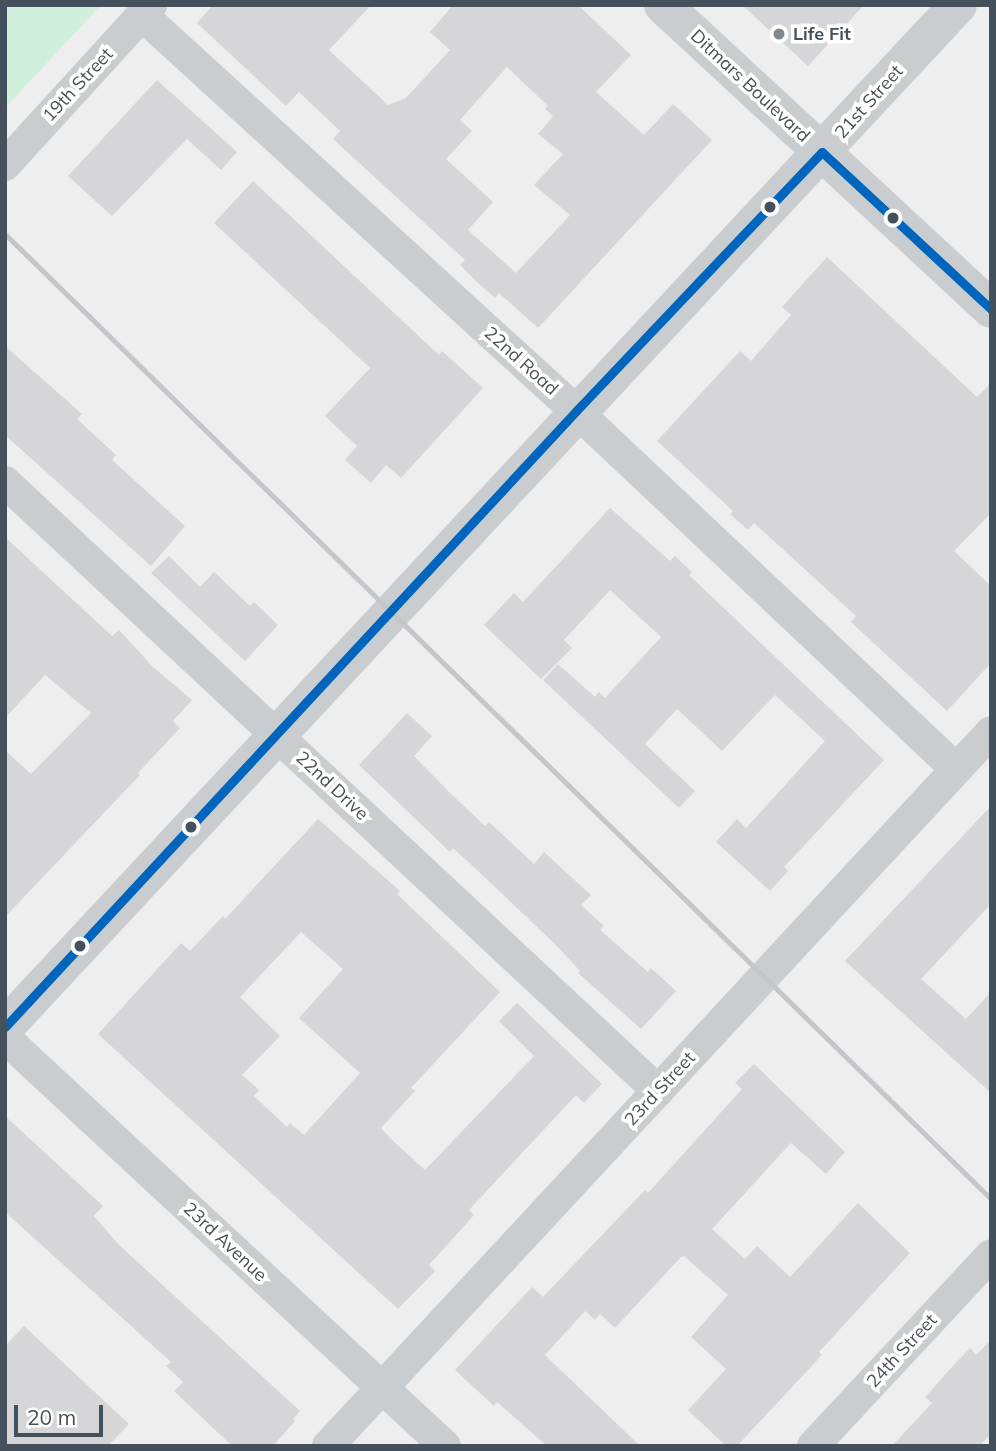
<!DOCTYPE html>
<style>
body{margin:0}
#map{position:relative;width:996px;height:1451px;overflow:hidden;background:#efeeee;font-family:Mulish,sans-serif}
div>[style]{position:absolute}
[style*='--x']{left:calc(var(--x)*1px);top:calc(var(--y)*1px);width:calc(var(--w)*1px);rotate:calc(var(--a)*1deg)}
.green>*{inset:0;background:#d0f0dd}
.building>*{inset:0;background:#d6d6d9}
.minor>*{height:32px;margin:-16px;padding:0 16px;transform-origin:16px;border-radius:16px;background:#cacdcf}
.tertiary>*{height:38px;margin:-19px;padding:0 19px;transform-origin:19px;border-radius:19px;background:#cacdcf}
.rail>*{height:5px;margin:-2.5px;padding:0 2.5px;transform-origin:2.5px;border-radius:2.5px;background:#c4c6c9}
.bus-1>*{height:9px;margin:-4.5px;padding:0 4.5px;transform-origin:4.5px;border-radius:4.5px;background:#0065bd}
.dots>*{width:19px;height:19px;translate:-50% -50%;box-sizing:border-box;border:4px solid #fff;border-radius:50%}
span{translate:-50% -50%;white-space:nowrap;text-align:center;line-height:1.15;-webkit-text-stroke:7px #fff;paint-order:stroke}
.poi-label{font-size:18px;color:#44505c;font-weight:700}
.left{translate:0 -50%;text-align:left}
.street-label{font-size:18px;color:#44505c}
.frame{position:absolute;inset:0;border:7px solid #44505c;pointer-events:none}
.scale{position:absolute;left:14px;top:1405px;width:89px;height:32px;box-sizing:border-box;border:4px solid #44505c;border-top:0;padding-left:9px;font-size:21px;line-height:24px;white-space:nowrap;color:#44505c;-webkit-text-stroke:5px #fff;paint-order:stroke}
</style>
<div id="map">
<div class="green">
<div style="clip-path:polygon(5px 5px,101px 5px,5px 108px)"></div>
</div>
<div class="building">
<div style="clip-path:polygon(evenodd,213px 5px,371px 5px,329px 50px,388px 105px,406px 98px,450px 50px,430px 32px,453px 5px,578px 5px,631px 55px,596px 92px,644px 135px,673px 104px,712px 140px,538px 328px,499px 293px,495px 298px,478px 283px,460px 265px,465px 260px,333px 139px,340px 131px,299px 92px,286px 106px,197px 23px,213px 5px,507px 67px,548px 106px,545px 109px,553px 116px,538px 134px,563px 154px,534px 185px,570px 215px,516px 273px,468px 230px,493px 202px,446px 159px,472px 131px,460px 120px,507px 67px)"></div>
<div style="clip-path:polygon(742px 5px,864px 5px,808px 66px)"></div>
<div style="clip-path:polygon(157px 80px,237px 152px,221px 170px,187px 139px,112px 216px,68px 176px)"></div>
<div style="clip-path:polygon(253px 181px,439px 355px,442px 351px,483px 388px,401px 478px,386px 465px,371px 483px,345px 460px,357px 446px,325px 416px,370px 368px,214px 223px)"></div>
<div style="clip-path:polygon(827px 257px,977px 397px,991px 383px,991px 513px,954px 551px,991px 586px,991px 663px,947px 711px,851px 622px,856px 616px,754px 523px,748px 530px,730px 514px,733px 511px,657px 441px,740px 351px,751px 361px,791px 315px,782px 307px)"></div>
<div style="clip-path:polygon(5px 346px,82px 414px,77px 419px,116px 455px,112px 460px,185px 526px,151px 566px,5px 435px)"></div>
<div style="clip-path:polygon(610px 508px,670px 561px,675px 556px,692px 572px,689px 575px,884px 760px,784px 867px,788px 871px,770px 891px,716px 842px,737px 819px,746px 828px,825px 741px,775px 695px,722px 751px,677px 709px,645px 744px,695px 791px,679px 808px,543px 680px,558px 664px,595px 697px,599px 692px,605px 698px,661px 637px,610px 590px,564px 640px,572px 648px,541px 679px,484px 625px,514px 593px,523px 602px)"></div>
<div style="clip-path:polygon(5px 537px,112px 636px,119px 630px,153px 667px,192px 700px,173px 721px,180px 728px,138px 773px,140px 775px,5px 917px,5px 750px,31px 774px,91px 713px,45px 675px,5px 718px)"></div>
<div style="clip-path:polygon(169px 556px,200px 587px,214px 572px,250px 606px,254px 602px,278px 625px,245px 661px,151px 573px)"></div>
<div style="clip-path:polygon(407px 713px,432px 736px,414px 756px,449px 792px,485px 826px,489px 822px,534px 864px,544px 852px,591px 895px,581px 905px,604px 926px,600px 930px,648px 972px,651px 968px,676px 991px,641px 1029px,578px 973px,580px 971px,554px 943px,477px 870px,453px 848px,450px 852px,359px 765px)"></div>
<div style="clip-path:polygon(991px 806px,991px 904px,921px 979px,966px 1019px,991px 992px,991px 1093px,845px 961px)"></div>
<div style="clip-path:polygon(evenodd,318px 819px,400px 891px,397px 894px,500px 992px,411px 1088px,415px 1091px,381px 1128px,392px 1140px,425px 1170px,534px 1056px,499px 1021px,517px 1003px,602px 1084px,584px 1103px,576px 1095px,469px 1210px,474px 1215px,429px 1265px,435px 1271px,398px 1309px,98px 1034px,181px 943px,190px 951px,223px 916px,225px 919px,318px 819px,301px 932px,343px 969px,299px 1018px,360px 1073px,304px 1135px,290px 1123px,287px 1127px,254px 1096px,259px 1090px,242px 1075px,280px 1036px,240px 997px,301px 932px)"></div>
<div style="clip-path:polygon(754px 1064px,845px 1152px,826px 1174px,791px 1143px,712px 1229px,745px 1259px,757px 1246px,790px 1277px,858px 1203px,910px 1253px,819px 1352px,822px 1355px,737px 1446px,726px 1446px,688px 1410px,726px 1369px,691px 1337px,728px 1295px,684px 1256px,681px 1257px,615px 1328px,600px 1314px,595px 1320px,585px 1311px,545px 1355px,640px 1446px,547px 1446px,497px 1402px,494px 1406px,455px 1370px,532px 1287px,543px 1297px,645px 1190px,648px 1193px,742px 1089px,735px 1083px)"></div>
<div style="clip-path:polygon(5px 1116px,103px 1206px,94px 1216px,119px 1245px,300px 1411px,293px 1419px,295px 1421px,273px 1446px,232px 1446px,174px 1391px,183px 1382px,166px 1366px,171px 1362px,5px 1212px)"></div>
<div style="clip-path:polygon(24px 1326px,129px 1424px,108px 1446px,5px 1446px,5px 1346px)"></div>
<div style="clip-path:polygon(991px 1340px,991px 1434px,979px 1446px,892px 1446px,932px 1403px,925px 1397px,952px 1367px,970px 1348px,976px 1355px)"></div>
</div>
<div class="minor">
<div style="--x:142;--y:15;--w:588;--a:42.38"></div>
<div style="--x:576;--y:411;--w:522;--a:43.29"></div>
<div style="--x:5;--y:165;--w:217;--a:-47.6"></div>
<div style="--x:5;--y:482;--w:893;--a:43"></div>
<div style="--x:5;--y:1038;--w:600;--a:42.84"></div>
<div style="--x:328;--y:1446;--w:974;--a:-47.12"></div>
<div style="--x:813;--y:1446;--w:261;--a:-47"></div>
</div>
<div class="tertiary">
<div style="--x:663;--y:5;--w:447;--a:42.8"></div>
<div style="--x:5;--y:1027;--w:1397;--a:-47"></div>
</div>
<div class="rail">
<div style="--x:5;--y:234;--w:1380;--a:44.38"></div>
</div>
<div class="bus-1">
<div style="--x:822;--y:152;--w:231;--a:42.9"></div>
<div style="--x:5;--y:1027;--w:840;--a:-47.17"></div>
<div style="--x:576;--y:411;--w:357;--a:-46.5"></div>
</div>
<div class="dots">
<div style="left:779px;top:34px;background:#80878f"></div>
<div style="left:770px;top:207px;background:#44505c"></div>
<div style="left:893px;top:218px;background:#44505c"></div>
<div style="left:191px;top:827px;background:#44505c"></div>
<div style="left:80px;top:946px;background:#44505c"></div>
</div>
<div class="poi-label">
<span class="left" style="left:793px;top:34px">Life Fit</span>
</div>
<div class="street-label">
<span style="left:78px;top:85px;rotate:-47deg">19th Street</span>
<span style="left:750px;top:86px;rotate:43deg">Ditmars Boulevard</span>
<span style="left:869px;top:102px;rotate:-48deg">21st Street</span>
<span style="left:521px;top:361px;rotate:42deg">22nd Road</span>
<span style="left:332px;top:786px;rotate:43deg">22nd Drive</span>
<span style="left:660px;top:1089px;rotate:-47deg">23rd Street</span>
<span style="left:225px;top:1242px;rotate:43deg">23rd Avenue</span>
<span style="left:902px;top:1351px;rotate:-47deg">24th Street</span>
</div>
<div class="frame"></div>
<div class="scale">20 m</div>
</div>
